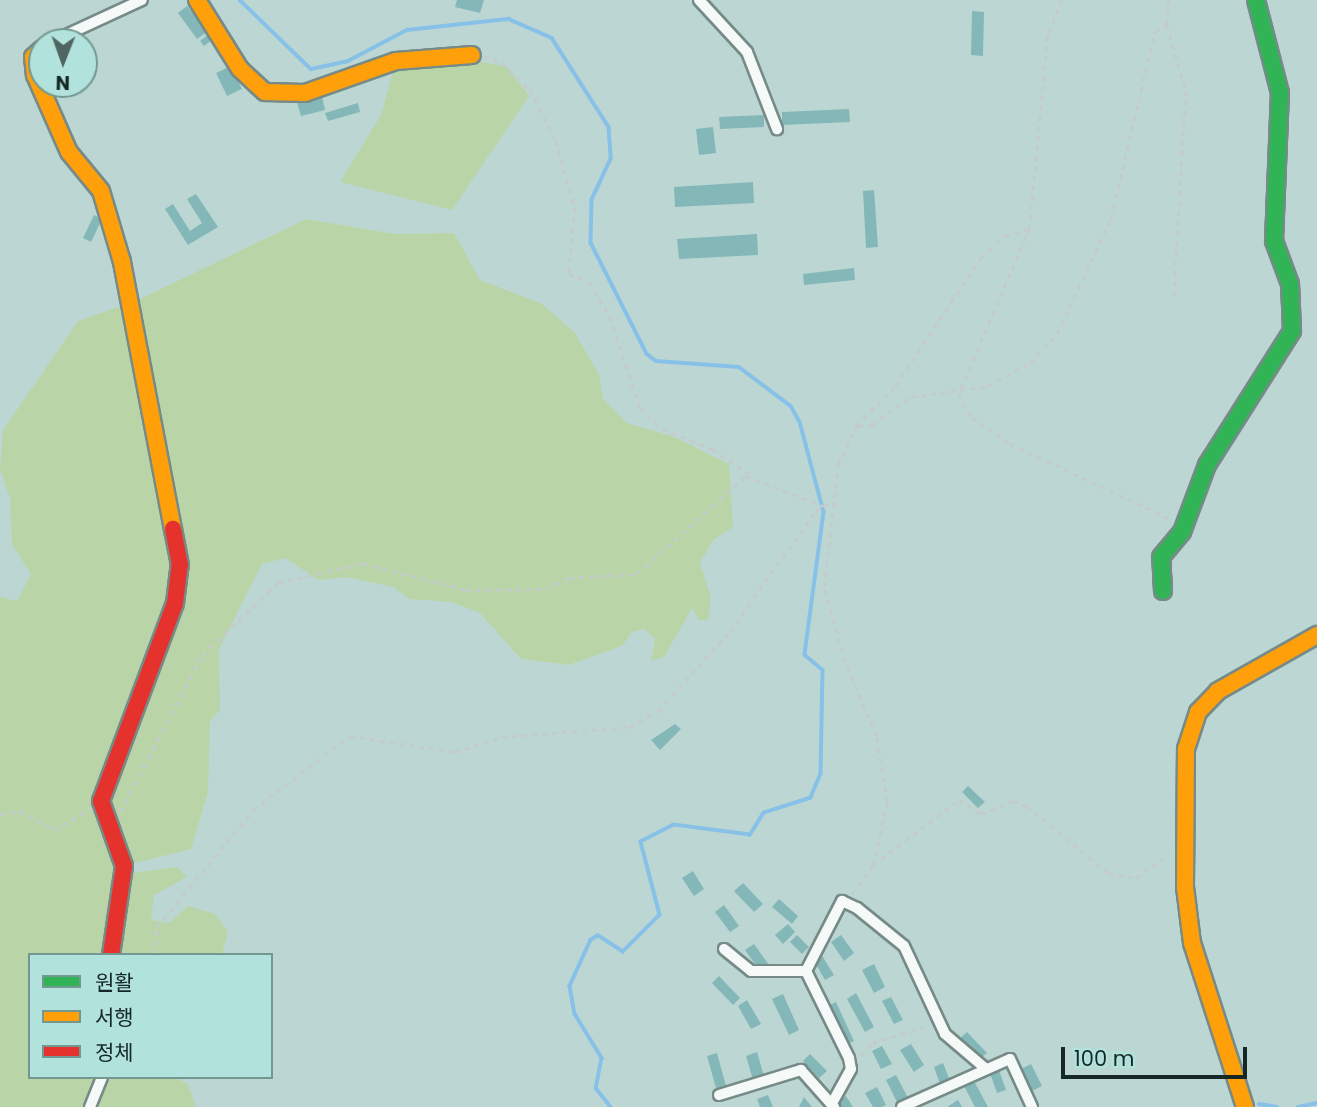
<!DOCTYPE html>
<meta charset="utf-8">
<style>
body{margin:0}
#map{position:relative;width:1317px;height:1107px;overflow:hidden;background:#bcd7d3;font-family:Poppins,"Noto Sans KR",sans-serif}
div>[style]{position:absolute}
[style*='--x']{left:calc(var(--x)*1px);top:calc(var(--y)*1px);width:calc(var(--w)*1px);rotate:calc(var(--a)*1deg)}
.green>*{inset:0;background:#b9d5a8}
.stream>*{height:3.5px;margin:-1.75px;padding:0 1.75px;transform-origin:1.75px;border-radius:1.75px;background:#88c1e7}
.building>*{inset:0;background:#84b7b8}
.path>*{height:2.5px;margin-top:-1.25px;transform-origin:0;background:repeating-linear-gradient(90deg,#c4cccb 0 5px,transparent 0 10px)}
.roads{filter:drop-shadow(2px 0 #768b88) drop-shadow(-2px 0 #768b88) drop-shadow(0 2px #768b88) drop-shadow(0 -2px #768b88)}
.street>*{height:10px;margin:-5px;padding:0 5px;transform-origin:5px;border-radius:5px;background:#f5f9f8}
.fast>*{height:16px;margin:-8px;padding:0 8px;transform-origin:8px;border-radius:8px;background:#30b455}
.slow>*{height:16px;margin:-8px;padding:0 8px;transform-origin:8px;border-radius:8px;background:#ff9f0a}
.jam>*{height:16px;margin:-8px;padding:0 8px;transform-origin:8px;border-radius:8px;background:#e5322d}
span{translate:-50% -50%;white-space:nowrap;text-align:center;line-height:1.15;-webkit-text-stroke:5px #b1e2db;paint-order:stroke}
.legend{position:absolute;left:28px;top:953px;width:245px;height:126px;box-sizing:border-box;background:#b1e2db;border:2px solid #739892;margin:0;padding:9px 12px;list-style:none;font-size:21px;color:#152825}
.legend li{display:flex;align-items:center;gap:14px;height:35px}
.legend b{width:35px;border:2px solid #739892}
.north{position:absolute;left:28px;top:28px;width:70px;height:70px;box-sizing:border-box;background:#b1e2db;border:2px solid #739892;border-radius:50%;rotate:181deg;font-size:19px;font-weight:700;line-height:28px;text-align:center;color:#152825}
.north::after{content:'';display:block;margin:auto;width:24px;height:32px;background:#4f6562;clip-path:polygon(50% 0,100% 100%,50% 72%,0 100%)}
.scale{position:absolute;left:1061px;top:1047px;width:186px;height:32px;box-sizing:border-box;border:4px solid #152825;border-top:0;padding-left:9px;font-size:21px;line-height:24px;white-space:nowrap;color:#152825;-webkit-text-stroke:5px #b1e2db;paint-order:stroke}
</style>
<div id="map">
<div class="green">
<div style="clip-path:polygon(467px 59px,507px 67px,529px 96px,452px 210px,340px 182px,381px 115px,394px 68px)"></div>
<div style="clip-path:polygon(306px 219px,395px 234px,454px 233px,480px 280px,542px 304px,574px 332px,599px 374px,603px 399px,627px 423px,675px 437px,729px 464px,733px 527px,713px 540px,700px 563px,711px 598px,708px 620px,699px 620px,692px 608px,664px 657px,651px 661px,655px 639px,644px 629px,632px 632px,622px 646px,569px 665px,521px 659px,480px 613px,452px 602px,409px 599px,393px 587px,346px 577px,319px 580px,285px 558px,262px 564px,219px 649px,220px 710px,210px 721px,208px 792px,191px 849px,131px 864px,103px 802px,180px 594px,134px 302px)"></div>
<div style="clip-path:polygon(127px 304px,172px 534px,172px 599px,95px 813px,125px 874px,177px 867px,187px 877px,154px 895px,151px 920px,169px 923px,188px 906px,215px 914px,228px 932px,222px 955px,30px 955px,30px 1077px,174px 1077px,188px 1084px,196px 1107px,0 1107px,0 597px,17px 601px,31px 574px,12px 545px,10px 498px,0 470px,3px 430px,78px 321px)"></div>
</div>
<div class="stream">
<div style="--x:240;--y:0;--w:99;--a:44.2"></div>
<div style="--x:311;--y:69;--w:38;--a:-12"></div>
<div style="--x:348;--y:61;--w:67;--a:-27.7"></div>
<div style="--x:407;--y:30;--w:103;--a:-6.2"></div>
<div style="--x:509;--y:19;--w:47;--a:23.8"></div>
<div style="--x:552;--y:38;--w:106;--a:57.4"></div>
<div style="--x:609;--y:127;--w:32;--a:86"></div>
<div style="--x:611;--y:159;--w:45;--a:114.9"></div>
<div style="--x:592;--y:200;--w:43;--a:91.3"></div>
<div style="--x:591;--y:243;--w:124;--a:63.2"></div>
<div style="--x:647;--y:354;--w:11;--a:38"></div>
<div style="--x:656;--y:361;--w:83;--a:4.1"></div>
<div style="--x:739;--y:367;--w:65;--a:36.9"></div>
<div style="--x:791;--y:406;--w:18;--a:61"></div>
<div style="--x:800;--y:422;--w:93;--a:75.1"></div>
<div style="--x:824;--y:512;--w:144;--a:97.6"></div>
<div style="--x:805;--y:655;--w:23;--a:40"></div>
<div style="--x:823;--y:670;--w:104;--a:91.1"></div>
<div style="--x:821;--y:774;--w:26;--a:113"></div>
<div style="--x:811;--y:798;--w:49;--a:162.3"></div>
<div style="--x:764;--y:813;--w:26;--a:122"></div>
<div style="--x:750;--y:835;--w:77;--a:-172.5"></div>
<div style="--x:674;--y:825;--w:37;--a:153"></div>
<div style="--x:641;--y:842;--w:75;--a:75.4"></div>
<div style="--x:660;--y:915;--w:52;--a:135"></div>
<div style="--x:623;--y:952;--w:30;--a:-147"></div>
<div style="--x:598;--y:936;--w:8;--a:150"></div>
<div style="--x:591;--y:940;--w:51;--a:114.5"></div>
<div style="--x:570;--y:986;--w:28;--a:80"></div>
<div style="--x:575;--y:1014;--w:52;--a:58.5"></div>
<div style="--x:602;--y:1058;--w:31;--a:101"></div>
<div style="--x:596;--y:1088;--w:24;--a:52"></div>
<div style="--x:1259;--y:1104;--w:18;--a:9"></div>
<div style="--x:1298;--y:1107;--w:19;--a:-12"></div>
</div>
<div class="building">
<div style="clip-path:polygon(457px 0,484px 0,480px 13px,455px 7px)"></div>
<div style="clip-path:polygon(187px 6px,207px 32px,197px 39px,178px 13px)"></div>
<div style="clip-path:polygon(972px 11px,984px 12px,983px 56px,971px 55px)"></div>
<div style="clip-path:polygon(214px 30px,218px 35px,204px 46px,200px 41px)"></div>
<div style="clip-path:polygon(231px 66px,242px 89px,227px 96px,216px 73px)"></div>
<div style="clip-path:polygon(322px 96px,325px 110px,301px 116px,297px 102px)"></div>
<div style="clip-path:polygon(358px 103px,360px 112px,328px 121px,325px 113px)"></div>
<div style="clip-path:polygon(849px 109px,850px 122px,782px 125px,782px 112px)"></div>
<div style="clip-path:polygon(764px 115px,764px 127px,720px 129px,719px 117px)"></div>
<div style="clip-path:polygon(713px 127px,716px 153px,699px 155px,696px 129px)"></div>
<div style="clip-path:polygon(753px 182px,754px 203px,675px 207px,674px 187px)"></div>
<div style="clip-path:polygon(874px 190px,878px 247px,866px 248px,863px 191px)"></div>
<div style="clip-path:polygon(196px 194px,218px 227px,188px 245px,165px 209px,173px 204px,190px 231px,202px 223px,187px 199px)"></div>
<div style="clip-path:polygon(94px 215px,102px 219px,91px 242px,83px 238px)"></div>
<div style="clip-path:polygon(757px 234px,758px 255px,679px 259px,677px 239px)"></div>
<div style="clip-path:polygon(854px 268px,855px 280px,804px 285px,803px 274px)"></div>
<div style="clip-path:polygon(675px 724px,681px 729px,660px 750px,651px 740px)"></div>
<div style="clip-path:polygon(968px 786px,985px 802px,978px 808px,962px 792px)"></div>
<div style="clip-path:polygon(693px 871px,704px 889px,694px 896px,682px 878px)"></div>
<div style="clip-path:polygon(743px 883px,763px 904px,754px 912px,734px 891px)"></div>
<div style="clip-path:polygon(779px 899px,798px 916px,792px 924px,772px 907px)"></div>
<div style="clip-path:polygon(724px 905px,739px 926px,730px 932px,715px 912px)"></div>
<div style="clip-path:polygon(788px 924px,795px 932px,783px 944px,775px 935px)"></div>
<div style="clip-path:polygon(797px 935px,809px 947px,802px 954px,790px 942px)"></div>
<div style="clip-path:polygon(841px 935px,854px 953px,844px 961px,831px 942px)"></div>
<div style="clip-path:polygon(754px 944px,769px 965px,760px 971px,745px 950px)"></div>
<div style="clip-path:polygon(821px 954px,834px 975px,825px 980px,813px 959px)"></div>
<div style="clip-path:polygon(874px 964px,885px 987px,874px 993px,862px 970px)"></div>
<div style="clip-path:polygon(719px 976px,740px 998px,733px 1005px,712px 983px)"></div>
<div style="clip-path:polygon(856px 993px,874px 1027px,865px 1032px,847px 999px)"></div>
<div style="clip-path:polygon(783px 994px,799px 1030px,789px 1035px,772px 999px)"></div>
<div style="clip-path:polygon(891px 997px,903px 1020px,894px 1024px,882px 1001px)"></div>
<div style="clip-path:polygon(747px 1000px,761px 1024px,751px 1029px,738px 1006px)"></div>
<div style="clip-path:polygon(836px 1002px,854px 1041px,845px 1045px,827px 1006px)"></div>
<div style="clip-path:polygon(967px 1032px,987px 1053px,979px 1059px,959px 1039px)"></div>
<div style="clip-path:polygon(911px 1044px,924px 1065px,914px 1072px,900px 1050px)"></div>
<div style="clip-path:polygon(882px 1046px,892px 1064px,881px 1069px,872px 1051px)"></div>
<div style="clip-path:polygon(757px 1052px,764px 1076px,753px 1080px,746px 1056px)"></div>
<div style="clip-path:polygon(717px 1053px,726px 1086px,716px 1088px,707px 1056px)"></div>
<div style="clip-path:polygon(810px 1054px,827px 1071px,819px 1078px,803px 1061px)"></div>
<div style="clip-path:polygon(943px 1063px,951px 1083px,941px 1087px,934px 1067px)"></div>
<div style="clip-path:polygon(1031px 1064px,1042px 1086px,1032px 1091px,1021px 1069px)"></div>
<div style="clip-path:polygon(999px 1070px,1006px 1090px,997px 1093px,990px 1073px)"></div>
<div style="clip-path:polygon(896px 1075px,908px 1098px,898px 1104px,886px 1080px)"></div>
<div style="clip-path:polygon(974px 1081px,988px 1107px,975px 1107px,964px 1086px)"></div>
<div style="clip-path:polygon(877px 1087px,886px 1105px,881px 1107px,873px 1107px,865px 1093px)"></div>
<div style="clip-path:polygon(768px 1095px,773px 1107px,760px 1107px,757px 1099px)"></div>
<div style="clip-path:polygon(846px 1096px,853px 1107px,837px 1107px,835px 1103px)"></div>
<div style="clip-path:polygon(804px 1097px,812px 1107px,799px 1107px)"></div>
<div style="clip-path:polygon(958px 1100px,962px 1107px,947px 1107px)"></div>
</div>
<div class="path">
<div style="--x:1062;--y:0;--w:39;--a:111"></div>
<div style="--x:1048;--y:36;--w:193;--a:95.4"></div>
<div style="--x:1030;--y:228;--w:181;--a:113.2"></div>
<div style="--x:959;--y:394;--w:26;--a:61"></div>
<div style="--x:972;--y:417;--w:47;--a:35.4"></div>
<div style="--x:1010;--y:444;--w:178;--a:25"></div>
<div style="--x:1169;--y:0;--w:25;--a:95"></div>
<div style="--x:1167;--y:25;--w:69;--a:73.9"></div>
<div style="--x:1186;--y:91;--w:209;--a:93.3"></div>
<div style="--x:484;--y:56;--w:19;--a:21"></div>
<div style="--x:502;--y:63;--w:39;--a:44"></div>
<div style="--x:530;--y:90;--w:57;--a:63"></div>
<div style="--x:556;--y:141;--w:70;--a:74.2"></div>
<div style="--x:575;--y:208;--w:66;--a:95.2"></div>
<div style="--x:569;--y:274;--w:22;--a:22"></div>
<div style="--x:589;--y:282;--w:41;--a:59"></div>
<div style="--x:610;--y:317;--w:96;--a:71.8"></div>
<div style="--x:640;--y:408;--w:30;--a:44"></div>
<div style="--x:662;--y:429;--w:54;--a:21.8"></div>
<div style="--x:712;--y:449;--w:47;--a:33.7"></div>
<div style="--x:858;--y:426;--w:14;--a:-4"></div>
<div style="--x:872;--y:425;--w:48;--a:-35.7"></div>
<div style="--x:911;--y:397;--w:78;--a:-8.1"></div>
<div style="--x:988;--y:386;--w:48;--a:-28.7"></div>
<div style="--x:1030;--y:363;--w:40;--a:-47"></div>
<div style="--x:1057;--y:334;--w:128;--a:-65"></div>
<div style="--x:1111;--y:218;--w:192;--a:-76.8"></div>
<div style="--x:1155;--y:31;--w:13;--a:-27"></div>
<div style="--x:120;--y:812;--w:177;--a:-62.4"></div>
<div style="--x:202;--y:655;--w:105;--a:-43.5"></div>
<div style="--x:278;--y:583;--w:87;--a:-13.2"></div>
<div style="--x:363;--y:563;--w:106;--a:14.7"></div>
<div style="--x:466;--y:590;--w:80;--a:-0.7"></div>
<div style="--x:546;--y:589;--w:25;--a:-26"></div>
<div style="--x:569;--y:578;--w:68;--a:-3.4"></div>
<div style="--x:637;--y:574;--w:147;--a:-42"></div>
<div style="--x:746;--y:476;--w:83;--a:21.3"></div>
<div style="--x:0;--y:814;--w:20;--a:-9"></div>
<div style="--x:20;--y:811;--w:39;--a:29"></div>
<div style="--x:54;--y:830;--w:42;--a:-30.3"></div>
<div style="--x:873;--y:865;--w:108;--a:-37.1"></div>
<div style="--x:959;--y:800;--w:26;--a:32"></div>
<div style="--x:981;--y:814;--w:35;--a:-22"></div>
<div style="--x:1013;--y:801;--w:15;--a:20"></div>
<div style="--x:1027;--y:806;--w:105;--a:39.6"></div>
<div style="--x:1108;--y:873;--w:28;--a:10"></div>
<div style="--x:1136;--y:878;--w:42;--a:-36.3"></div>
<div style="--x:852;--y:894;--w:36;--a:-54"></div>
<div style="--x:873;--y:865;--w:65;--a:-77.5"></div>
<div style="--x:887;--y:802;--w:67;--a:-99.5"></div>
<div style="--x:876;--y:736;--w:80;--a:-112.7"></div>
<div style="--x:845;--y:662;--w:78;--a:-105.6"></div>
<div style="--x:824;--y:587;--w:123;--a:-83.5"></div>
<div style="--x:838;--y:465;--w:43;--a:-65.2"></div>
<div style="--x:856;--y:426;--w:56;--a:-45.7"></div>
<div style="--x:895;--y:386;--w:154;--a:-56.1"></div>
<div style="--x:981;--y:258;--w:33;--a:-43"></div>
<div style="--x:1005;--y:236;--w:26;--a:-18"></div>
<div style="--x:153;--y:955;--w:28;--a:-82"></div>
<div style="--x:157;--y:927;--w:151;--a:-50.6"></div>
<div style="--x:253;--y:810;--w:122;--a:-37.3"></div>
<div style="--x:350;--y:736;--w:106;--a:8.7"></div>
<div style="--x:455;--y:752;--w:49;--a:-17.7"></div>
<div style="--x:502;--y:737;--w:127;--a:-4.5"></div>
<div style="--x:629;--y:727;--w:33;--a:-29"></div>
<div style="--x:658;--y:711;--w:108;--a:-48"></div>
<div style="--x:730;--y:631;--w:146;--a:-54.5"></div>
<div style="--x:815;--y:512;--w:17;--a:-31"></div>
<div style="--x:861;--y:1056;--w:17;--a:-50"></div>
<div style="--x:872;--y:1043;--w:59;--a:-16.6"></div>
</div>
<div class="roads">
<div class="street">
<div style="--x:699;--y:0;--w:71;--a:47.3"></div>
<div style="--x:747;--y:52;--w:83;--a:68.7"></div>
<div style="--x:51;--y:42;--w:100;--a:-24.8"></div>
<div style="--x:724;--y:949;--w:35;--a:39"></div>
<div style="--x:751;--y:971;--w:55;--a:0"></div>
<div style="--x:806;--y:971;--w:97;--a:63.7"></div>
<div style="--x:849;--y:1058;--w:11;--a:80"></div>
<div style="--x:851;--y:1069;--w:39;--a:119"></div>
<div style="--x:806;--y:971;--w:79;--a:-62.8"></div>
<div style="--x:842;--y:901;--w:17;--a:25"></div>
<div style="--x:857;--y:908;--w:60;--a:39"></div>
<div style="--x:904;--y:946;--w:97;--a:65"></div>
<div style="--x:945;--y:1034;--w:54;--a:40.5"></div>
<div style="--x:719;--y:1095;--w:86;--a:-17"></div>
<div style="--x:801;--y:1070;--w:50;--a:48.3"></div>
<div style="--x:90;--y:1107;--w:32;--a:-68"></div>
<div style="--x:902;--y:1107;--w:118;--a:-24"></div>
<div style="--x:1010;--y:1059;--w:53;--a:65.4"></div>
</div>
<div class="fast">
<div style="--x:1163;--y:591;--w:34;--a:-93"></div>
<div style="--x:1161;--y:557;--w:33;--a:-50"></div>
<div style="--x:1182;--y:532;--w:72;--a:-69.5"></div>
<div style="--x:1207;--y:465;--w:159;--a:-57.6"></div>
<div style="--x:1292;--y:331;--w:47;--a:-92.4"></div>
<div style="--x:1290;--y:284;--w:46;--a:-110.4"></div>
<div style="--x:1274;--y:241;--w:148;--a:-87.7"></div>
<div style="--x:1280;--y:93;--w:96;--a:-104.5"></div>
</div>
<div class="slow">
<div style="--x:197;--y:0;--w:81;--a:58.1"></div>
<div style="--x:240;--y:69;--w:34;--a:43"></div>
<div style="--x:265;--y:92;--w:40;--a:1.4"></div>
<div style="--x:305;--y:93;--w:96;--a:-19.4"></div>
<div style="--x:396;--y:61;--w:76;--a:-4.5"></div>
<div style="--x:42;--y:49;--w:12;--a:138"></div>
<div style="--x:33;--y:57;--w:18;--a:84"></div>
<div style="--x:35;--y:75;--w:84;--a:66.2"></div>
<div style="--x:69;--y:152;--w:50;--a:50.6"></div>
<div style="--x:101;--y:191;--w:74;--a:73.5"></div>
<div style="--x:122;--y:262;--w:272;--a:79.2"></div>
<div style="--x:1245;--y:1107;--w:172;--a:-107.9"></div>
<div style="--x:1192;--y:943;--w:56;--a:-97.1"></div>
<div style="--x:1185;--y:887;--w:138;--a:-89.6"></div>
<div style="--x:1186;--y:749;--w:39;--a:-72"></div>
<div style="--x:1198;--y:712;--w:29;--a:-46"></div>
<div style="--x:1218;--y:691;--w:114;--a:-29.5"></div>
</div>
<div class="jam">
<div style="--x:111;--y:955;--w:90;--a:-81.7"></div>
<div style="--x:124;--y:866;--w:69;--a:-109.5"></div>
<div style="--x:101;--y:801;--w:211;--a:-69.5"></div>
<div style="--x:175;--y:603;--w:38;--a:-83"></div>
<div style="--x:180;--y:565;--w:37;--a:-101"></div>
</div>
</div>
<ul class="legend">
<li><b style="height:9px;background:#30b455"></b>원활</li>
<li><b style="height:9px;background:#ff9f0a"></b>서행</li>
<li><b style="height:9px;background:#e5322d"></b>정체</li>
</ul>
<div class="north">N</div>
<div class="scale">100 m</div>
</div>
